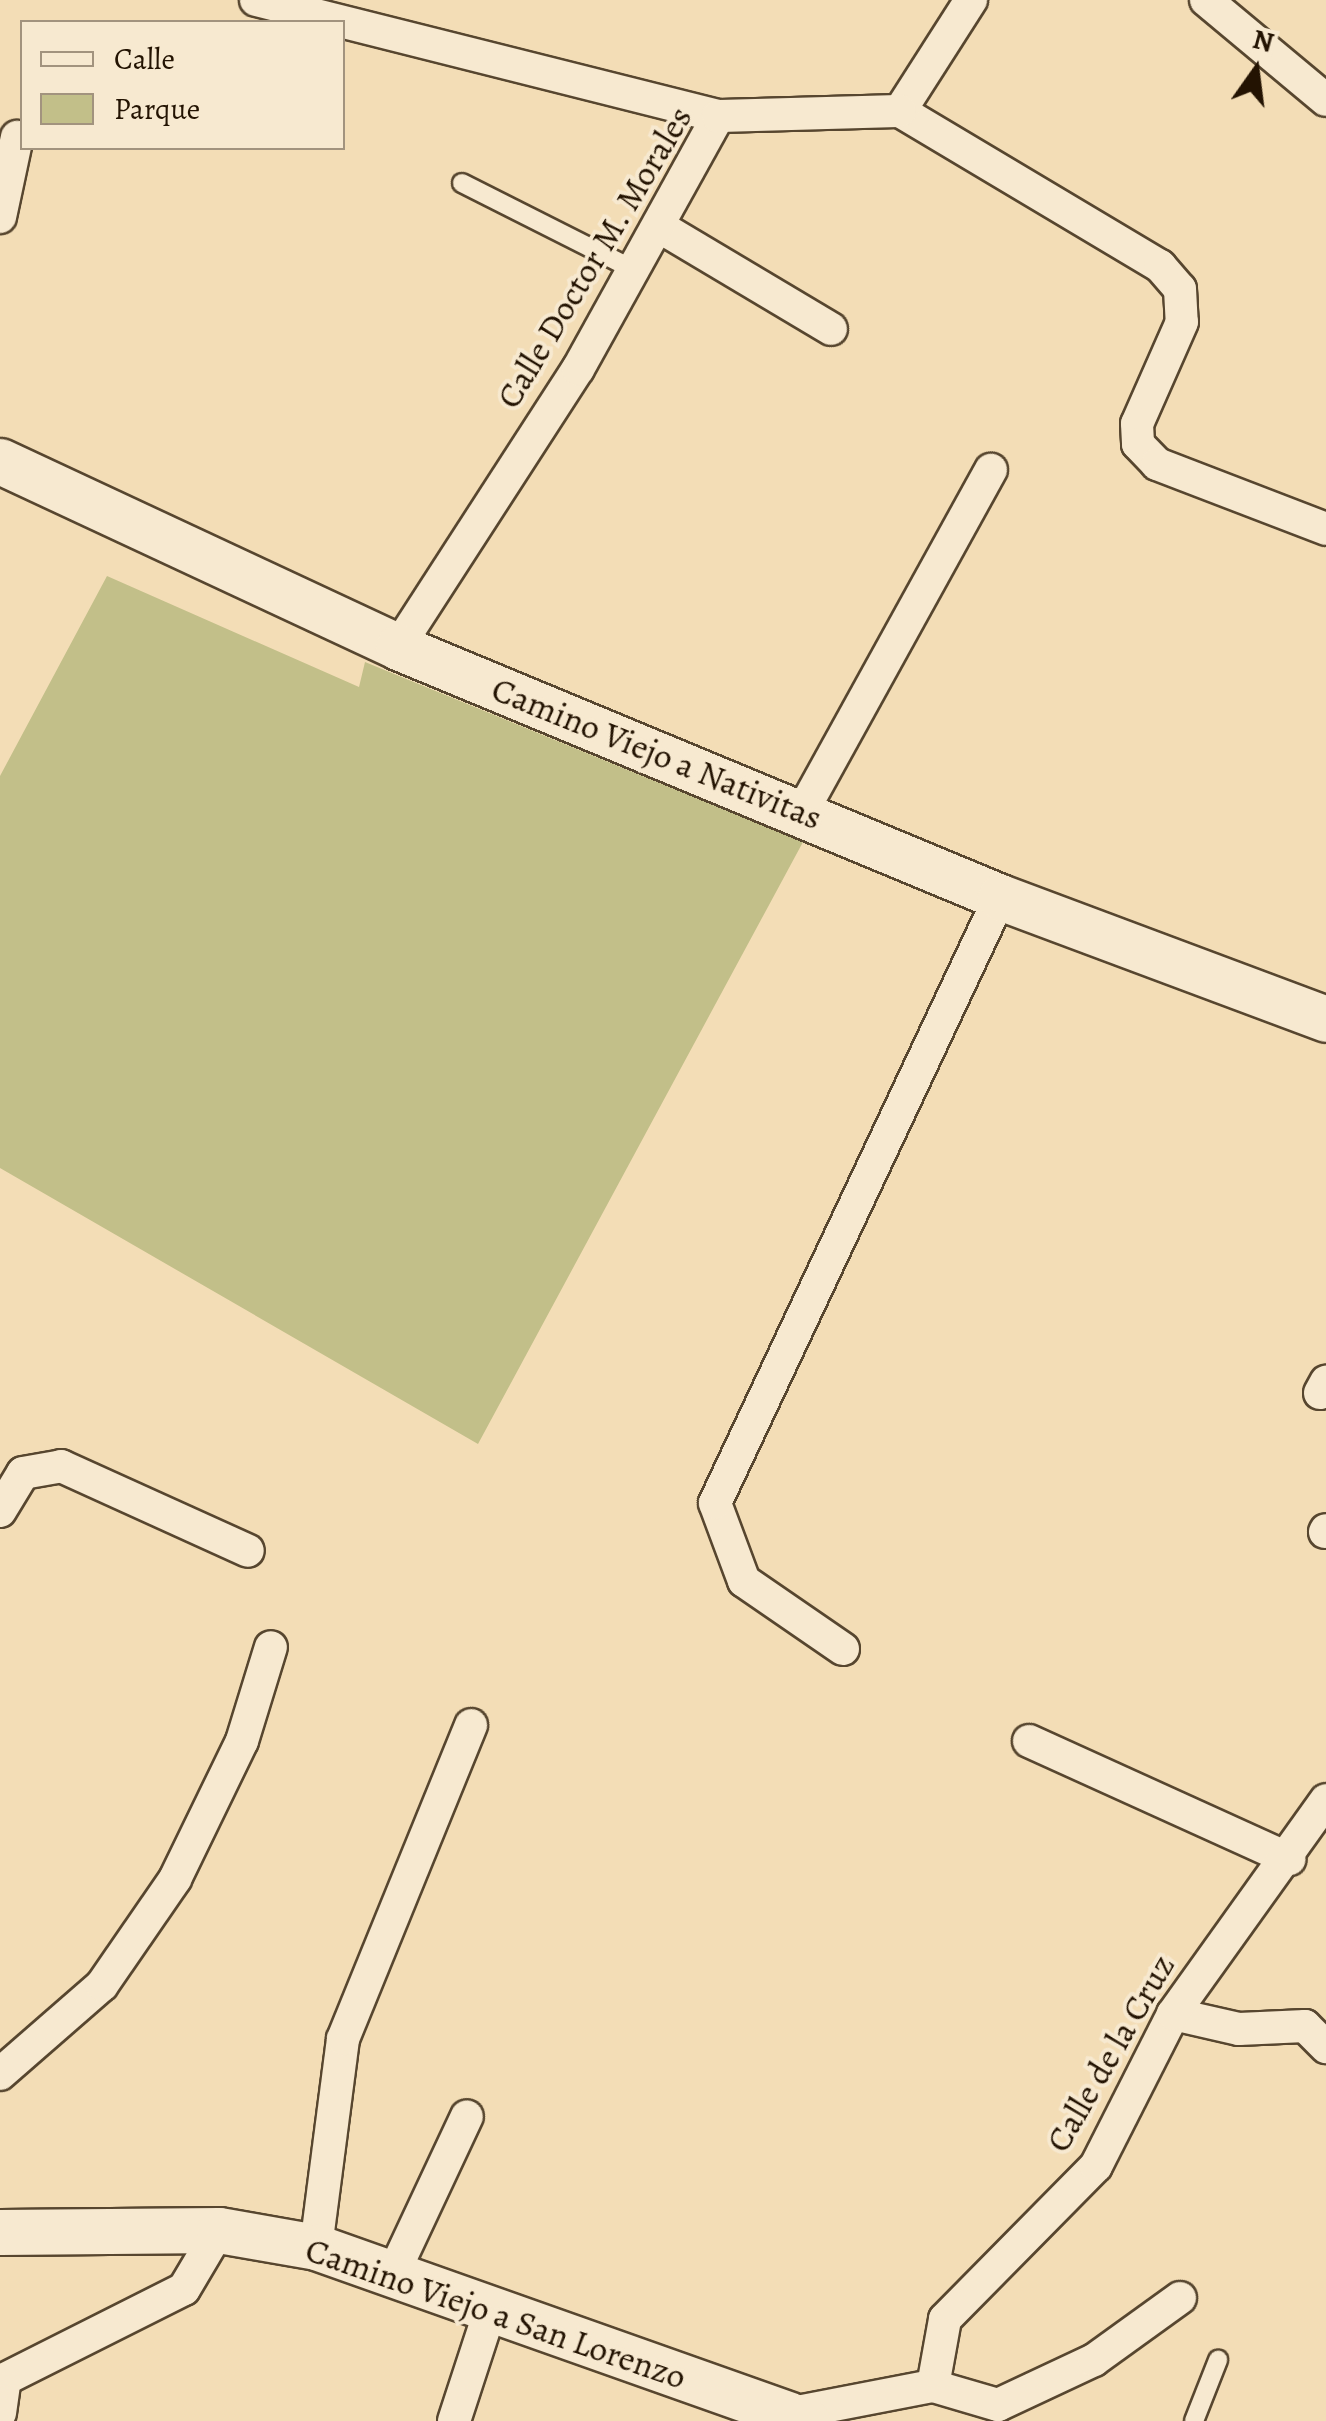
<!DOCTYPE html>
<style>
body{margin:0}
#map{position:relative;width:1326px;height:2421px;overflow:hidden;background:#f3ddb6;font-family:Alegreya,serif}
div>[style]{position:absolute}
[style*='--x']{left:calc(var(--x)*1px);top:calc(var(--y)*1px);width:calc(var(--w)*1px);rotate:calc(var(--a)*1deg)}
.green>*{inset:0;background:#c2bf89}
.roads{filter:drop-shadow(2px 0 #57462f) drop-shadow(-2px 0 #57462f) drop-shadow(0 2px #57462f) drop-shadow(0 -2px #57462f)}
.lane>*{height:18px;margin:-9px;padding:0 9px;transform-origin:9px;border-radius:9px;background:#f7e9d0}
.street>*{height:32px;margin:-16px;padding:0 16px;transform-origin:16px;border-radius:16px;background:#f7e9d0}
.secondary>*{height:45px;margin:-22.5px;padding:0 22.5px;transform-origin:22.5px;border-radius:22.5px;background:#f7e9d0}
span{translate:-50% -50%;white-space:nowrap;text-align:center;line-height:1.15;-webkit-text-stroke:8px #f7e9d0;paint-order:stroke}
.street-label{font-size:35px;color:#231302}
.legend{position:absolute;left:20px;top:20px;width:325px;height:130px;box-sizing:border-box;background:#f7e9d0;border:2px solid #a2937e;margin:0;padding:12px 18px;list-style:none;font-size:30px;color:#231302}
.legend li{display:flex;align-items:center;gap:20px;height:50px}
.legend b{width:50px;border:2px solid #a2937e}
.north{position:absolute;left:1206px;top:20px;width:100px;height:100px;-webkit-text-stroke:8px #f7e9d0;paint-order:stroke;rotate:14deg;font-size:28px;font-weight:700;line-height:40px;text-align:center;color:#231302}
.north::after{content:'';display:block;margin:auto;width:35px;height:45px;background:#231302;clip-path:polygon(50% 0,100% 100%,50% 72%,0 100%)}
</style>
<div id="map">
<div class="green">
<div style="clip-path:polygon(107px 576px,359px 687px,365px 662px,803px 842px,478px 1444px,0 1168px,0 776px)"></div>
</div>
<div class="roads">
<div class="lane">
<div style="--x:462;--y:183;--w:193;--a:26.8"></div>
<div style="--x:1194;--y:2421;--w:66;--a:-68.5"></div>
</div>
<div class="street">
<div style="--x:256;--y:0;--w:476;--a:14.1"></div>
<div style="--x:1206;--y:0;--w:156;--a:39.8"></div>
<div style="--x:900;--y:111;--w:303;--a:30.8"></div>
<div style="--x:1160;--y:266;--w:30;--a:49"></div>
<div style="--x:1180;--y:289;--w:33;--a:87"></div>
<div style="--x:1182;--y:322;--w:111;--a:113.8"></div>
<div style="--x:1137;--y:424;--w:20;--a:87"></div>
<div style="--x:1138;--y:444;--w:28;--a:46"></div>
<div style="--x:1157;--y:464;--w:181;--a:21"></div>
<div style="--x:900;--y:111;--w:132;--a:-57.4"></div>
<div style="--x:0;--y:217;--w:82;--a:-78"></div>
<div style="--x:660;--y:227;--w:199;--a:30.8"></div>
<div style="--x:398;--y:647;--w:331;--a:-57.1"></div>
<div style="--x:578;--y:369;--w:289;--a:-61"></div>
<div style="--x:718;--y:116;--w:182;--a:-1.6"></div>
<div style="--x:802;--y:812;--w:391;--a:-61.1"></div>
<div style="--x:1320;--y:1393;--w:13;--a:-61"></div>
<div style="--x:0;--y:1511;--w:44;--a:-58.8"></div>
<div style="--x:23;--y:1473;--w:39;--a:-10"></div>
<div style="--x:61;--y:1466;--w:205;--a:24.4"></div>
<div style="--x:1325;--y:1532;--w:2;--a:-63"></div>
<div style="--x:843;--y:1649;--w:120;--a:-145.5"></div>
<div style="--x:744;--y:1581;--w:83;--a:-110.4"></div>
<div style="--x:715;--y:1503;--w:670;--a:-64.81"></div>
<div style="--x:1029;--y:1741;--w:286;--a:24.4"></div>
<div style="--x:1173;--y:2014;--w:68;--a:12.8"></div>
<div style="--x:1239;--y:2029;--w:66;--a:-2.6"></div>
<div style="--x:1305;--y:2026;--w:30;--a:45"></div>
<div style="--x:0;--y:2074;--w:135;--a:-41.1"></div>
<div style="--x:102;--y:1985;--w:129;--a:-55.4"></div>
<div style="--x:175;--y:1879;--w:153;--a:-64.1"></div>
<div style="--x:242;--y:1741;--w:98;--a:-72.9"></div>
<div style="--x:316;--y:2247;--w:210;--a:-82.6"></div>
<div style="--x:343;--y:2039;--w:339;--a:-67.8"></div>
<div style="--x:393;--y:2274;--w:174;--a:-64.9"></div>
<div style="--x:933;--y:2386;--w:68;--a:-79.8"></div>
<div style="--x:945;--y:2319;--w:215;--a:-45.4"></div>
<div style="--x:1096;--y:2166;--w:170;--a:-63.1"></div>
<div style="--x:1173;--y:2014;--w:263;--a:-54.4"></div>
<div style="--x:0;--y:2413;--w:34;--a:-82"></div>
<div style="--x:5;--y:2379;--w:200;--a:-26.7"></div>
<div style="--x:184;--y:2289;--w:69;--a:-59.3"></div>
<div style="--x:787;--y:2414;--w:149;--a:-10.9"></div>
<div style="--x:933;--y:2386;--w:68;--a:16.3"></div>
<div style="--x:998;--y:2405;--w:106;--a:-25.1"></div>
<div style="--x:1094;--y:2360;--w:106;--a:-35.8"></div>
<div style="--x:454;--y:2421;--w:119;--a:-71.9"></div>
</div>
<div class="secondary">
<div style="--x:0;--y:461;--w:439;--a:25"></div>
<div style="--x:398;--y:647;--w:652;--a:22.55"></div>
<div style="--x:1000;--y:897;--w:348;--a:20.5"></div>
<div style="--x:0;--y:2232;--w:219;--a:-0.5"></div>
<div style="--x:219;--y:2230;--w:98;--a:9.9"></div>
<div style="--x:316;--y:2247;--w:521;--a:19.51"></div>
</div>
</div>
<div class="street-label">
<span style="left:594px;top:257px;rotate:-59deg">Calle Doctor M. Morales</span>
<span style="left:657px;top:753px;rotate:22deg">Camino Viejo a Nativitas</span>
<span style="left:1110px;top:2053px;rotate:-60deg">Calle de la Cruz</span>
<span style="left:496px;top:2313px;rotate:19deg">Camino Viejo a San Lorenzo</span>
</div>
<ul class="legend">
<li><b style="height:12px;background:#f7e9d0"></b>Calle</li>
<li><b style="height:28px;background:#c2bf89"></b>Parque</li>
</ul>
<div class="north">N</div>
</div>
